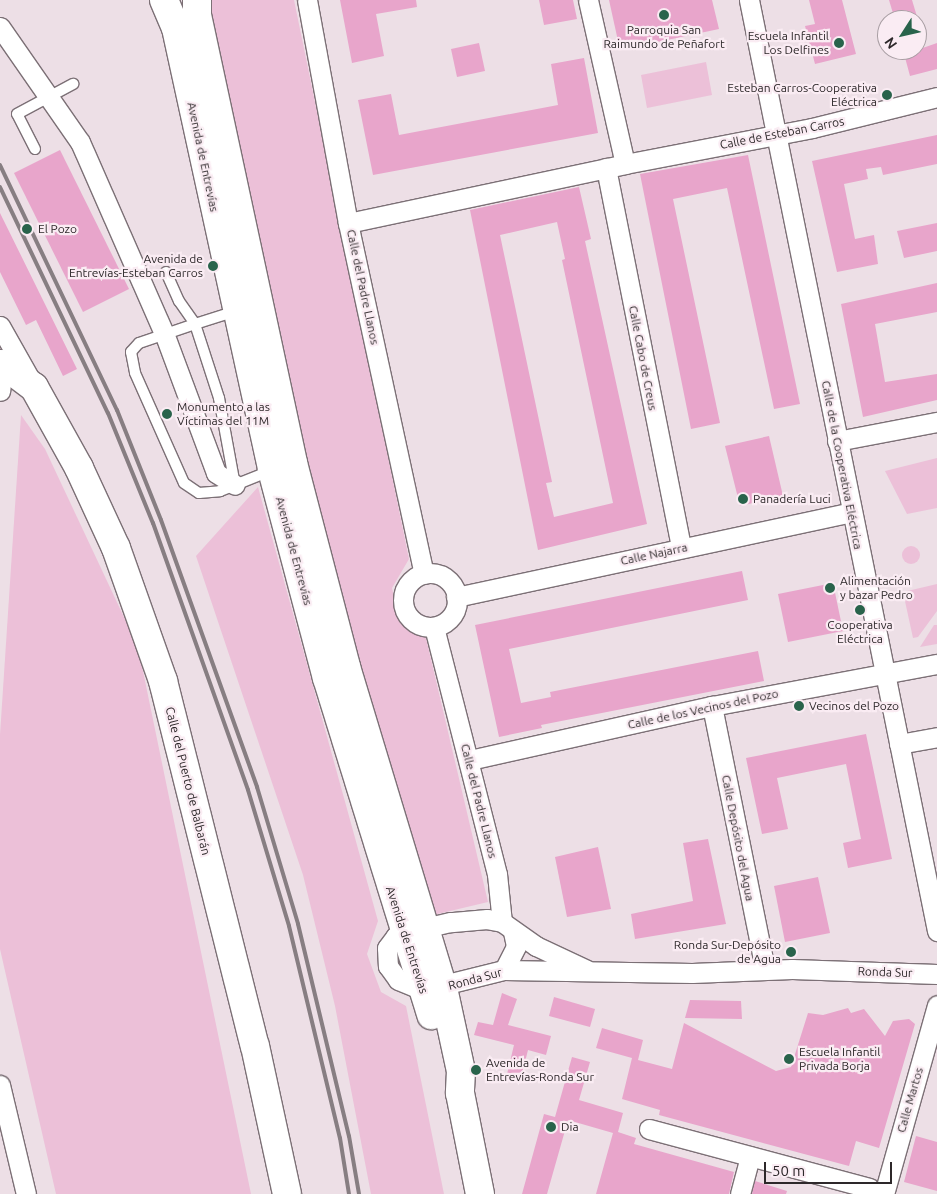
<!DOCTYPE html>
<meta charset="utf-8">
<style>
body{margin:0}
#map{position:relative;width:937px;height:1194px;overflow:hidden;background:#eddfe6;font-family:Ubuntu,sans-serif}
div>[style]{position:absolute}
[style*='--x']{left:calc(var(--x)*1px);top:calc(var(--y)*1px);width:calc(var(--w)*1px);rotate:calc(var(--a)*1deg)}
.green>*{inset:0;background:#ecc0d8}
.round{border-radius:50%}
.building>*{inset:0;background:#e8a5cb}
.roads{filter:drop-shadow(1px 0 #7c7076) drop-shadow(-1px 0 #7c7076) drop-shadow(0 1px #7c7076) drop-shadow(0 -1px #7c7076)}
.lane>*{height:10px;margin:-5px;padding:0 5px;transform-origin:5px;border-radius:5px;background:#fff}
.street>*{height:19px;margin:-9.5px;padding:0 9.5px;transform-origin:9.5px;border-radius:9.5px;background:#fff}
.street>.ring{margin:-9.5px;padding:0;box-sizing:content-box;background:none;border:19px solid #fff;border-radius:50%}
.secondary>*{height:28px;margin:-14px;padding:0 14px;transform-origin:14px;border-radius:14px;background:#fff}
.primary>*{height:28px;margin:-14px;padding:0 14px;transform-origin:14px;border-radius:14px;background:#fff}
.rail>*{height:4px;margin:-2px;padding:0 2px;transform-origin:2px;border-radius:2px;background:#877e82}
.dots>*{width:14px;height:14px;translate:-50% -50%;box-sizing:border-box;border:2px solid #faecf3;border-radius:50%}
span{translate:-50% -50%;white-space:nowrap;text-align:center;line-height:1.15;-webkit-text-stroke:4.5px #faecf3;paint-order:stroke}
.poi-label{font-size:12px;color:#2d282a}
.right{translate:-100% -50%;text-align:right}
.left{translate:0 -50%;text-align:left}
.street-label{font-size:12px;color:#2d282a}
.north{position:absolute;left:877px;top:10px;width:50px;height:50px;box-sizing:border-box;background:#faecf3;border:1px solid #a89ea3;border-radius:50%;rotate:235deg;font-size:14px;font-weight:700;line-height:20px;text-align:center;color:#2d282a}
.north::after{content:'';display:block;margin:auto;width:18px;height:22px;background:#29634b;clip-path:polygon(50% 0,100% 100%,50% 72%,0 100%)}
.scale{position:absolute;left:764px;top:1162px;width:128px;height:22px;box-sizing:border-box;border:2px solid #2d282a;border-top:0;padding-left:6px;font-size:15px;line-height:18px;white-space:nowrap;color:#2d282a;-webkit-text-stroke:4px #faecf3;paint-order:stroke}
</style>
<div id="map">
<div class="green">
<div style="clip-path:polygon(205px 0,294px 0,409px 559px,392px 588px,400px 623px,426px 638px,488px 902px,429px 916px,312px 505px)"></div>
<div style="clip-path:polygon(706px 62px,712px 95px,647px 108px,641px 75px)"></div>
<div style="clip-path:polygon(21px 415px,45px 449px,138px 647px,251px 1194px,56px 1194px,0 949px,0 735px)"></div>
<div style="clip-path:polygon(937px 458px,937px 508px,907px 514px,885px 471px)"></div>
<div style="clip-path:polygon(258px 487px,378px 921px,367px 954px,381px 992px,406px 1006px,444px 1194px,371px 1194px,335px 1006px,303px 875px,196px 556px)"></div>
<div class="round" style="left:902px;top:546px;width:18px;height:18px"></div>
<div style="clip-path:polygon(937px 584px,937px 611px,918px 637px,913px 638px,903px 592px)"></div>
<div style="clip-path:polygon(934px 625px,937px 625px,937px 644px,920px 647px)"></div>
</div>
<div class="building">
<div style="clip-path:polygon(340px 0,416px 0,417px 7px,376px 14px,384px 56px,352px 63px)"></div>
<div style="clip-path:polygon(539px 0,573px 0,577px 19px,544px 25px)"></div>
<div style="clip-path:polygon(609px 0,712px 0,719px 29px,620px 50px)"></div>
<div style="clip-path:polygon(809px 0,842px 0,856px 54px,815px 64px,805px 26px,815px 24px)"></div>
<div style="clip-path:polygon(889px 0,912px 0,918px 20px,895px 20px)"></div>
<div style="clip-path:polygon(479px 43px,485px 71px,457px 77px,451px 49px)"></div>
<div style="clip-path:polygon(937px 43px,937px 69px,910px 76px,903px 50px,917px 50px)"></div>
<div style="clip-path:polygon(584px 58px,598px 133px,373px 175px,358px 100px,391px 94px,399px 135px,558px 105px,551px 64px)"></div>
<div style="clip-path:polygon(937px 135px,937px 164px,883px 175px,881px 167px,866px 169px,868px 179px,844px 184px,855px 239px,874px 235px,878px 264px,837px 272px,812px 161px)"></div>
<div style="clip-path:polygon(60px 150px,129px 289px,83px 312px,14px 173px)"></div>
<div style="clip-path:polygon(748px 155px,800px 404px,774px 409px,727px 188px,673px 199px,720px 423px,691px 429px,640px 174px)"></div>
<div style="clip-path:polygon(evenodd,579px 187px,591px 239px,585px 241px,647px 524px,538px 550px,470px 210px,579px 187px,557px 222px,565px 259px,562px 260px,613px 503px,554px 517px,546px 483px,552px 482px,500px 235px,557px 222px)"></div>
<div style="clip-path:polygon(0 213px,77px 369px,63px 376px,36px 320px,26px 325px,0 272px)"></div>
<div style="clip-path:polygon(937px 223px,937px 251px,904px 258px,897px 231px)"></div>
<div style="clip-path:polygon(937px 283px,937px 312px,875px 324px,885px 382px,937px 374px,937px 400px,863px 417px,841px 304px)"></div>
<div style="clip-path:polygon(769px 436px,783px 496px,740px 506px,725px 446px)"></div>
<div style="clip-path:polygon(742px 571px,748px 600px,509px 649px,521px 703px,551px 697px,550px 692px,758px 651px,764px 681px,541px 725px,542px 728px,499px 737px,475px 625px)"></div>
<div style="clip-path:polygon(833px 583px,843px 631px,788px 642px,778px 594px)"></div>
<div style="clip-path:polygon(866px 734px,892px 859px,848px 868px,843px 843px,861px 839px,846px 764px,777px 778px,788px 829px,762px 834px,746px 758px)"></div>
<div style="clip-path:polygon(708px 839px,726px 924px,635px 939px,631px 914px,693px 901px,683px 843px)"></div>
<div style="clip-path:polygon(598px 847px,611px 909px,567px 917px,555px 857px)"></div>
<div style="clip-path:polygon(818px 877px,830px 933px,785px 942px,774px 886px)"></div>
<div style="clip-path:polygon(502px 993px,517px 999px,508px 1025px,551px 1036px,546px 1055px,528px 1050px,521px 1078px,507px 1074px,514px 1045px,474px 1035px,478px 1022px,493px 1025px)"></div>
<div style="clip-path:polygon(554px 997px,595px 1009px,590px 1027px,549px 1016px)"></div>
<div style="clip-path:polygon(690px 1000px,741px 1001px,742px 1019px,685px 1018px)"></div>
<div style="clip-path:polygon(848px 1008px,851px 1013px,864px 1009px,885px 1036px,893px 1021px,909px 1019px,915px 1024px,879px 1148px,856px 1141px,849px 1166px,659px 1115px,660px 1110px,622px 1099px,632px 1058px,596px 1048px,602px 1028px,643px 1040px,638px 1060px,672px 1069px,684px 1023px,776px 1071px,791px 1067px,808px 1013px,823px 1015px)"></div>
<div style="clip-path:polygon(572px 1057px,590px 1062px,579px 1100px,623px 1113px,618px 1132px,636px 1138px,634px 1144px,734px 1172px,729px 1194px,596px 1194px,613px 1133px,568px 1120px,547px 1194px,522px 1194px,544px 1114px,555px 1117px)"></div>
<div style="clip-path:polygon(916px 1136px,937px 1142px,937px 1191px,904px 1182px)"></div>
<div style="clip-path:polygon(755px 1181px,787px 1191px,786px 1194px,752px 1194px)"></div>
</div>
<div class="roads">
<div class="lane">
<div style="--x:35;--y:149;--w:39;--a:-117"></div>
<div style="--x:17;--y:114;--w:64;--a:-28.2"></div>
<div style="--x:166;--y:272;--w:32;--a:66"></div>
<div style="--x:179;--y:301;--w:28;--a:55"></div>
<div style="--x:195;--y:324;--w:59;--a:161.3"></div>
<div style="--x:139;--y:343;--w:12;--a:132"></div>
<div style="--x:131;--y:352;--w:21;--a:79"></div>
<div style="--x:135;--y:373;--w:120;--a:66"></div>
<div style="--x:184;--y:483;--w:18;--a:34"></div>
<div style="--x:199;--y:493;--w:21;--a:-5"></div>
<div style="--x:220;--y:491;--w:16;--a:-22"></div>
<div style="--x:236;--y:311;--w:43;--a:162.4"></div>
<div style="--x:195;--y:324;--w:78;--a:72"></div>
<div style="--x:219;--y:398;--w:88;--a:79.6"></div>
<div style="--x:235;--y:485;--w:40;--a:-22"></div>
</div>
<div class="street">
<div style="--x:307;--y:0;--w:227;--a:79.6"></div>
<div style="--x:348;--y:223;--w:359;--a:77.8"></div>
<div style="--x:588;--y:0;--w:168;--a:77.3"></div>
<div style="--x:749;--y:0;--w:950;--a:78.58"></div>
<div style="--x:0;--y:27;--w:140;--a:55.2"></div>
<div style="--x:80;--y:142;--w:209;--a:66.3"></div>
<div style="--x:164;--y:333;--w:149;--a:69.6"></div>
<div style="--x:216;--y:473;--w:22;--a:32"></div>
<div style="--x:606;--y:168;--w:387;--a:78.8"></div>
<div style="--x:348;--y:223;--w:283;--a:-12"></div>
<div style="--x:625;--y:164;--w:190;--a:-10.9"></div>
<div style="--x:812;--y:128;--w:129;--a:-13.9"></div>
<div style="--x:0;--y:326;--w:61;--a:60.5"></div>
<div style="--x:0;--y:359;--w:6;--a:59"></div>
<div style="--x:3;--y:364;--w:27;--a:96"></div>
<div style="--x:837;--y:441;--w:102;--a:-10.8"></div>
<div class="ring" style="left:403px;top:573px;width:35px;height:35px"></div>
<div style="--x:456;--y:597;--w:404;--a:-12.1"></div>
<div style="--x:434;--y:627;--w:255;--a:75.7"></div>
<div style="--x:497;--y:874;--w:48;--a:84.1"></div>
<div style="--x:502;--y:922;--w:42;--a:35.2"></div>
<div style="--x:536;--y:946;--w:56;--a:25.2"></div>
<div style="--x:712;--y:706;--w:268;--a:78.6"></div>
<div style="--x:899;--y:744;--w:39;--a:-10"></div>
<div style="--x:470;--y:760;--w:248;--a:-12.6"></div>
<div style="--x:712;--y:706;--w:229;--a:-10.6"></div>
<div style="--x:502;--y:922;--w:15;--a:-169"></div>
<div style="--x:487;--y:919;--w:37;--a:175"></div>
<div style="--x:450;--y:922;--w:48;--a:166.8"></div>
<div style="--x:403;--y:933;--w:8;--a:157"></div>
<div style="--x:396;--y:936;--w:15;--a:127"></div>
<div style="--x:387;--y:948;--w:18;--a:87"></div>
<div style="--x:388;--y:966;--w:17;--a:54"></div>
<div style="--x:398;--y:980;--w:27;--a:22"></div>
<div style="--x:423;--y:990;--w:83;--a:-13.9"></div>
<div style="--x:504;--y:970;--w:188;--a:0.9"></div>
<div style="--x:692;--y:973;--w:100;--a:-2.3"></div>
<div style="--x:792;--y:969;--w:145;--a:2"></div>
<div style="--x:504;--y:970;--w:27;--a:-63"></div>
<div style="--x:516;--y:946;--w:14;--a:-102"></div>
<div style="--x:0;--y:1085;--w:112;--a:76.6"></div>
<div style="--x:649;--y:1129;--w:228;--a:15"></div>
<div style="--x:740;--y:1194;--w:39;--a:-75"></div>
<div style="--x:884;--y:1194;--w:196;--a:-74.3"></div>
</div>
<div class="secondary">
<div style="--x:3;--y:364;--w:39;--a:37"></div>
<div style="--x:34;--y:387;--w:93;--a:60.9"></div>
<div style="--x:79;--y:468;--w:88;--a:65.2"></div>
<div style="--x:116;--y:548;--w:141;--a:70.5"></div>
<div style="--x:163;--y:681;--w:376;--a:75.9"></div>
<div style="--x:255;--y:1046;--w:151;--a:77.8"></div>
</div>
<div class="primary">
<div style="--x:164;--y:0;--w:30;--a:67"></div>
<div style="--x:176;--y:28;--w:452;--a:77.7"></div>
<div style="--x:272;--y:470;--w:215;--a:75.2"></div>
<div style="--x:327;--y:678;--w:353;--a:72.8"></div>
<div style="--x:197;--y:0;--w:15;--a:90"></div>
<div style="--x:197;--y:15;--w:458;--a:77.9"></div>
<div style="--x:293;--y:463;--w:211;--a:75.4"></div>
<div style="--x:346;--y:667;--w:335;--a:73.2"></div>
<div style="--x:443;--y:988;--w:85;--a:77.8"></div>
<div style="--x:461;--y:1071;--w:22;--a:93"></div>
<div style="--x:460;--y:1093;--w:103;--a:78.8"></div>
</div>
</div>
<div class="rail">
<div style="--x:0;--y:165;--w:272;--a:64.5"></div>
<div style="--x:117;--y:410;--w:118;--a:68.2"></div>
<div style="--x:161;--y:520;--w:284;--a:70.2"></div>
<div style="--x:257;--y:787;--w:143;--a:73.3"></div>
<div style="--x:298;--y:924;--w:218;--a:76.5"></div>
<div style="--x:349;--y:1136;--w:59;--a:80.2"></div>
<div style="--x:0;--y:187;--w:250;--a:64.5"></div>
<div style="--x:108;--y:413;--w:119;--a:67.8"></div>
<div style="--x:153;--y:523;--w:283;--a:70.4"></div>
<div style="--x:248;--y:790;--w:142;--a:73.2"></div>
<div style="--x:289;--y:926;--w:218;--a:76.5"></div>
<div style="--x:340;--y:1138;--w:57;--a:80.9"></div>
</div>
<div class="dots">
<div style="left:664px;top:15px;background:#29634b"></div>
<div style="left:839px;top:43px;background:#29634b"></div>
<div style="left:887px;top:95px;background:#29634b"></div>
<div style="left:27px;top:229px;background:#29634b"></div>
<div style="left:213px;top:266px;background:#29634b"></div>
<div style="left:167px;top:414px;background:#29634b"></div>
<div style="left:743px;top:499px;background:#29634b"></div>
<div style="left:830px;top:588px;background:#29634b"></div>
<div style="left:860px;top:610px;background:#29634b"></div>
<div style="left:799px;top:706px;background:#29634b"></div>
<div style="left:791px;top:952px;background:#29634b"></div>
<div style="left:789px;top:1059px;background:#29634b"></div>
<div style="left:476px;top:1070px;background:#29634b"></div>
<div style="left:551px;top:1127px;background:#29634b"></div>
</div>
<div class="poi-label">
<span style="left:664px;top:37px">Parroquia San<br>Raimundo de Peñafort</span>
<span class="right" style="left:829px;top:43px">Escuela Infantil<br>Los Delfines</span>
<span class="right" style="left:877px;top:95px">Esteban Carros-Cooperativa<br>Eléctrica</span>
<span class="left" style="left:38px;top:229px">El Pozo</span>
<span class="right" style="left:203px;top:266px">Avenida de<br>Entrevías-Esteban Carros</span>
<span class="left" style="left:177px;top:414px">Monumento a las<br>Víctimas del 11M</span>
<span class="left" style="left:753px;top:499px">Panadería Luci</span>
<span class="left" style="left:840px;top:588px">Alimentación<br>y bazar Pedro</span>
<span style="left:860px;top:632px">Cooperativa<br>Eléctrica</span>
<span class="left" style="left:809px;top:706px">Vecinos del Pozo</span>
<span class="right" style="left:781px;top:952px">Ronda Sur-Depósito<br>de Agua</span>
<span class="left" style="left:799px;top:1059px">Escuela Infantil<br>Privada Borja</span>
<span class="left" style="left:486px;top:1070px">Avenida de<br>Entrevías-Ronda Sur</span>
<span class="left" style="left:561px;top:1127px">Dia</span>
</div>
<div class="street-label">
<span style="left:782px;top:133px;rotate:-11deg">Calle de Esteban Carros</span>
<span style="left:203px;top:157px;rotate:78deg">Avenida de Entrevías</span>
<span style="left:363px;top:287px;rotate:78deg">Calle del Padre Llanos</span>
<span style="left:643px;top:358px;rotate:79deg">Calle Cabo de Creus</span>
<span style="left:842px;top:465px;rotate:79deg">Calle de la Cooperativa Eléctrica</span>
<span style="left:294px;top:551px;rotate:75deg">Avenida de Entrevías</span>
<span style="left:654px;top:554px;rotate:-12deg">Calle Najarra</span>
<span style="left:703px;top:709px;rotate:-12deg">Calle de los Vecinos del Pozo</span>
<span style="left:188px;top:781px;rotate:76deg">Calle del Puerto de Balbarán</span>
<span style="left:479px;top:801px;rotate:76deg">Calle del Padre Llanos</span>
<span style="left:738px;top:838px;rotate:79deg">Calle Depósito del Agua</span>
<span style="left:407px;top:940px;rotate:72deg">Avenida de Entrevías</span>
<span style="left:885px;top:972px;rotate:2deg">Ronda Sur</span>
<span style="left:475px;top:979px;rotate:-15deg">Ronda Sur</span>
<span style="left:910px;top:1100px;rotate:-74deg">Calle Martos</span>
</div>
<div class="north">N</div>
<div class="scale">50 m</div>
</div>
